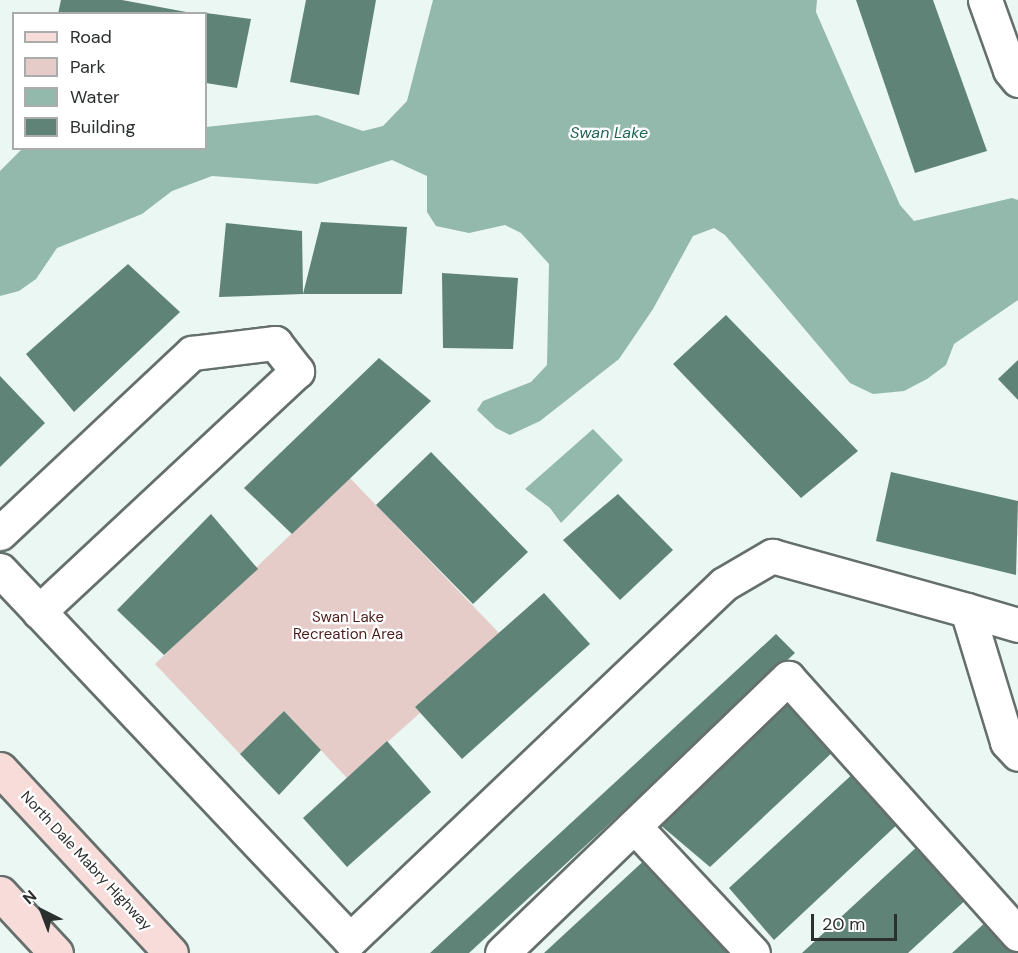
<!DOCTYPE html>
<style>
body{margin:0}
#map{position:relative;width:1018px;height:953px;overflow:hidden;background:#ebf7f2;font-family:"DM Sans",sans-serif}
div>[style]{position:absolute}
[style*='--x']{left:calc(var(--x)*1px);top:calc(var(--y)*1px);width:calc(var(--w)*1px);rotate:calc(var(--a)*1deg)}
.green>*{inset:0;background:#e5ccc9}
.water>*{inset:0;background:#93b9ac}
.building>*{inset:0;background:#5f8377}
.roads{filter:drop-shadow(2px 0 #656f6c) drop-shadow(-2px 0 #656f6c) drop-shadow(0 2px #656f6c) drop-shadow(0 -2px #656f6c)}
.minor>*{height:33px;margin:-16.5px;padding:0 16.5px;transform-origin:16.5px;border-radius:16.5px;background:#fff}
.major>*{height:33px;margin:-16.5px;padding:0 16.5px;transform-origin:16.5px;border-radius:16.5px;background:#f8dcda}
span{translate:-50% -50%;white-space:nowrap;text-align:center;line-height:1.15;-webkit-text-stroke:4.5px #fff;paint-order:stroke}
.park-label{font-size:15px;color:#4c1c1a}
.street-label{font-size:15px;color:#2b2f2e}
.water-label{font-size:16px;color:#216554;font-style:italic}
.legend{position:absolute;left:12px;top:12px;width:195px;height:138px;box-sizing:border-box;background:#fff;border:2px solid #aaacab;margin:0;padding:8px 10px;list-style:none;font-size:18px;color:#2b2f2e}
.legend li{display:flex;align-items:center;gap:12px;height:30px}
.legend b{width:30px;border:2px solid #aaacab}
.north{position:absolute;left:12px;top:881px;width:60px;height:60px;-webkit-text-stroke:4px #fff;paint-order:stroke;rotate:318deg;font-size:16px;font-weight:700;line-height:24px;text-align:center;color:#2b2f2e}
.north::after{content:'';display:block;margin:auto;width:21px;height:27px;background:#2b2f2e;clip-path:polygon(50% 0,100% 100%,50% 72%,0 100%)}
.scale{position:absolute;left:811px;top:914px;width:86px;height:27px;box-sizing:border-box;border:3px solid #2b2f2e;border-top:0;padding-left:8px;font-size:18px;line-height:21px;white-space:nowrap;color:#2b2f2e;-webkit-text-stroke:4px #fff;paint-order:stroke}
</style>
<div id="map">
<div class="green">
<div style="clip-path:polygon(350px 478px,499px 633px,415px 707px,420px 713px,347px 778px,284px 711px,240px 754px,155px 664px)"></div>
</div>
<div class="water">
<div style="clip-path:polygon(433px 0,817px 0,816px 12px,900px 205px,914px 221px,1012px 198px,1018px 200px,1018px 300px,954px 344px,946px 365px,927px 379px,904px 391px,873px 394px,850px 383px,725px 235px,714px 228px,693px 236px,653px 309px,619px 359px,540px 421px,510px 435px,496px 428px,477px 410px,483px 401px,531px 382px,547px 365px,549px 264px,521px 233px,505px 225px,469px 233px,436px 226px,427px 212px,427px 176px,392px 160px,317px 184px,212px 176px,172px 191px,142px 214px,57px 248px,36px 279px,19px 291px,0 296px,0 171px,22px 149px,206px 148px,206px 127px,317px 115px,363px 131px,383px 126px,407px 101px)"></div>
<div style="clip-path:polygon(593px 429px,623px 460px,561px 523px,550px 508px,525px 489px)"></div>
</div>
<div class="building">
<div style="clip-path:polygon(61px 0,122px 0,197px 14px,58px 14px)"></div>
<div style="clip-path:polygon(306px 0,376px 0,359px 95px,290px 82px)"></div>
<div style="clip-path:polygon(856px 0,933px 0,987px 151px,915px 173px)"></div>
<div style="clip-path:polygon(206px 13px,251px 19px,237px 88px,206px 83px)"></div>
<div style="clip-path:polygon(321px 222px,407px 227px,402px 294px,303px 294px)"></div>
<div style="clip-path:polygon(226px 223px,302px 231px,303px 294px,219px 297px)"></div>
<div style="clip-path:polygon(128px 264px,180px 312px,74px 412px,26px 354px)"></div>
<div style="clip-path:polygon(442px 273px,518px 278px,513px 349px,443px 348px)"></div>
<div style="clip-path:polygon(726px 315px,858px 451px,801px 498px,673px 364px)"></div>
<div style="clip-path:polygon(379px 358px,431px 401px,292px 534px,244px 488px)"></div>
<div style="clip-path:polygon(1018px 360px,1018px 400px,998px 379px)"></div>
<div style="clip-path:polygon(0 376px,45px 423px,0 467px)"></div>
<div style="clip-path:polygon(431px 452px,528px 552px,473px 604px,376px 505px)"></div>
<div style="clip-path:polygon(891px 472px,1018px 501px,1016px 575px,876px 541px)"></div>
<div style="clip-path:polygon(618px 494px,673px 550px,620px 600px,563px 540px)"></div>
<div style="clip-path:polygon(211px 514px,258px 569px,164px 655px,117px 610px)"></div>
<div style="clip-path:polygon(544px 593px,590px 644px,462px 759px,415px 707px)"></div>
<div style="clip-path:polygon(776px 634px,795px 653px,469px 953px,430px 953px)"></div>
<div style="clip-path:polygon(789px 703px,836px 749px,710px 867px,658px 823px)"></div>
<div style="clip-path:polygon(284px 711px,321px 750px,279px 795px,240px 754px)"></div>
<div style="clip-path:polygon(387px 741px,431px 792px,347px 867px,303px 818px)"></div>
<div style="clip-path:polygon(857px 770px,901px 821px,774px 940px,729px 888px)"></div>
<div style="clip-path:polygon(920px 844px,969px 897px,908px 953px,802px 953px)"></div>
<div style="clip-path:polygon(649px 856px,741px 953px,544px 953px)"></div>
<div style="clip-path:polygon(988px 920px,1018px 953px,952px 953px)"></div>
</div>
<div class="roads">
<div class="minor">
<div style="--x:985;--y:0;--w:74;--a:70.3"></div>
<div style="--x:1010;--y:70;--w:13;--a:51"></div>
<div style="--x:0;--y:533;--w:263;--a:-43.2"></div>
<div style="--x:192;--y:353;--w:84;--a:-6.9"></div>
<div style="--x:275;--y:343;--w:36;--a:52"></div>
<div style="--x:297;--y:371;--w:353;--a:137"></div>
<div style="--x:0;--y:570;--w:509;--a:46.59"></div>
<div style="--x:350;--y:940;--w:516;--a:-43.59"></div>
<div style="--x:724;--y:584;--w:56;--a:-30.3"></div>
<div style="--x:772;--y:556;--w:202;--a:15.5"></div>
<div style="--x:1018;--y:625;--w:53;--a:-163.6"></div>
<div style="--x:967;--y:610;--w:138;--a:73.1"></div>
<div style="--x:1007;--y:742;--w:16;--a:47"></div>
<div style="--x:634;--y:826;--w:174;--a:46.9"></div>
<div style="--x:502;--y:953;--w:397;--a:-43.9"></div>
<div style="--x:788;--y:678;--w:344;--a:48.1"></div>
</div>
<div class="major">
<div style="--x:0;--y:769;--w:251;--a:47.1"></div>
<div style="--x:0;--y:893;--w:82;--a:47"></div>
</div>
</div>
<div class="park-label">
<span style="left:348px;top:626px">Swan Lake<br>Recreation Area</span>
</div>
<div class="street-label">
<span style="left:86px;top:861px;rotate:47deg">North Dale Mabry Highway</span>
</div>
<div class="water-label">
<span style="left:609px;top:133px">Swan Lake</span>
</div>
<ul class="legend">
<li><b style="height:8px;background:#f8dcda"></b>Road</li>
<li><b style="height:16px;background:#e5ccc9"></b>Park</li>
<li><b style="height:16px;background:#93b9ac"></b>Water</li>
<li><b style="height:16px;background:#5f8377"></b>Building</li>
</ul>
<div class="north">N</div>
<div class="scale">20 m</div>
</div>
